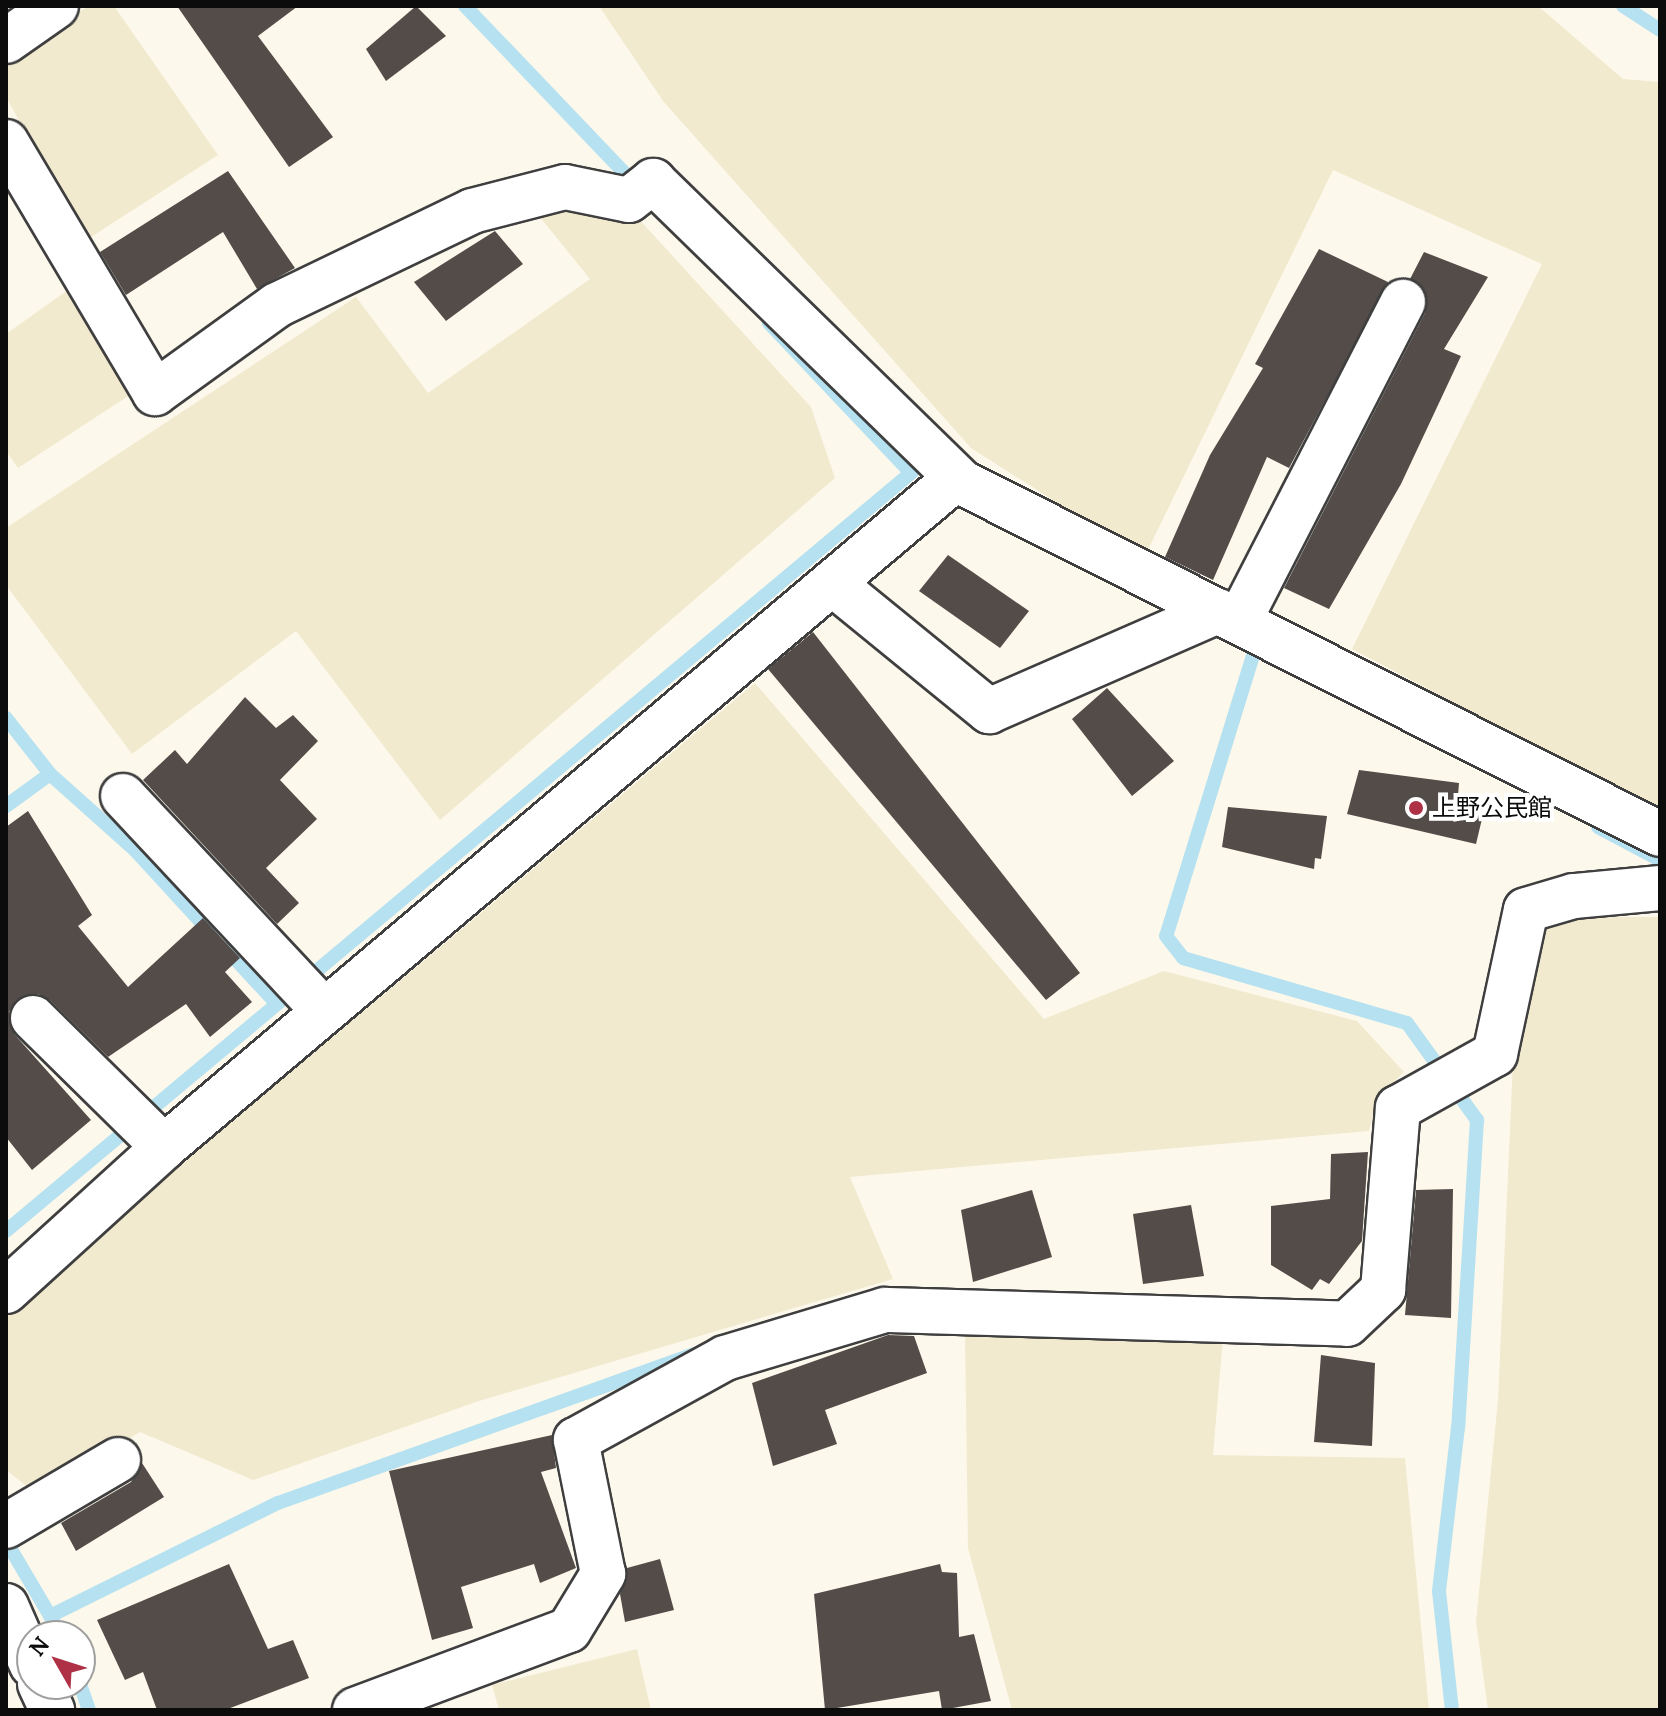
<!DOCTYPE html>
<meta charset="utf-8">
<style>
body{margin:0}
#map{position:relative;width:1666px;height:1716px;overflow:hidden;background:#fdf8ec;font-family:Lora,"Noto Sans JP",serif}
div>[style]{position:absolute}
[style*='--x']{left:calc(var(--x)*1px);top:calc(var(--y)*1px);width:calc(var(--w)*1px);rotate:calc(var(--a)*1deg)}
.farmland>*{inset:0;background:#f1eacf}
.stream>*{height:14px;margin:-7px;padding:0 7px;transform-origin:7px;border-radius:7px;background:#b6e1f0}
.building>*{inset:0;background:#534c49}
.roads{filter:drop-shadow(2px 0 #3f3f3f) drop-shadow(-2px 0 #3f3f3f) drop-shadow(0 2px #3f3f3f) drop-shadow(0 -2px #3f3f3f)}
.minor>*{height:44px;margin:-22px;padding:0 22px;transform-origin:22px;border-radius:22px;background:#fff}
.dots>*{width:22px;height:22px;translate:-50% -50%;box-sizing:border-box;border:4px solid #fff;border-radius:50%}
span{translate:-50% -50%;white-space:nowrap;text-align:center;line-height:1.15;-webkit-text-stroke:8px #fff;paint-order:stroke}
.poi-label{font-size:24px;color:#0c0c0c}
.left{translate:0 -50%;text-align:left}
.frame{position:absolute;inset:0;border:8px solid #0c0c0c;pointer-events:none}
.north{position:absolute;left:16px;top:1620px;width:80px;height:80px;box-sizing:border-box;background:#fff;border:2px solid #9e9e9e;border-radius:50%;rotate:309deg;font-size:22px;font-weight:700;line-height:32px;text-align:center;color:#0c0c0c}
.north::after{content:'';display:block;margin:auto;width:28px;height:36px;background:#ae3146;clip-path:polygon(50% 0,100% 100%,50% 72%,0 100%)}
</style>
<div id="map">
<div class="farmland">
<div style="clip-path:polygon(88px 6px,114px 6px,218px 155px,85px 241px,6px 97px,6px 64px)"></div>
<div style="clip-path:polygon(599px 6px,1538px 6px,1623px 79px,1660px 82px,1660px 811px,1352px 649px,1542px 264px,1333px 170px,1144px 558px,971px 448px,663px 101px)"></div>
<div style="clip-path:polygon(565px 204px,636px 216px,811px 407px,835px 478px,440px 820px,296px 631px,132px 754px,6px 585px,6px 528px,356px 297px,428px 393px,590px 279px,539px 216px)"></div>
<div style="clip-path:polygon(75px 285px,139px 389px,18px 468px,6px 451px,6px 334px)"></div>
<div style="clip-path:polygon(755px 683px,1044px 1019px,1164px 971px,1357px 1021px,1404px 1072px,1378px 1097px,1369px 1131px,850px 1177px,893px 1279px,479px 1401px,253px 1480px,140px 1432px,38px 1495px,6px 1470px,6px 1311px)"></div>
<div style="clip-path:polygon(1549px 917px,1660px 917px,1660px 1710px,1488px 1710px,1476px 1622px,1498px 1400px,1514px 1038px)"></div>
<div style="clip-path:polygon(965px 1335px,1223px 1338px,1213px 1455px,1405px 1458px,1429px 1710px,1012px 1710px,968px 1548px)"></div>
<div style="clip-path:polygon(637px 1649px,651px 1710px,499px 1710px,492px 1685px)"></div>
</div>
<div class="stream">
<div style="--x:465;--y:6;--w:250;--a:46.3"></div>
<div style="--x:1623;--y:6;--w:44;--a:33"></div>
<div style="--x:1255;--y:649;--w:300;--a:107.2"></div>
<div style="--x:1166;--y:936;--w:28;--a:52"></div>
<div style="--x:1183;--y:958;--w:233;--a:16.2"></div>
<div style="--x:1407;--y:1023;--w:120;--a:54.2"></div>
<div style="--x:1477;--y:1120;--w:308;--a:93.5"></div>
<div style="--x:1458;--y:1427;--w:165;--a:96.6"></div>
<div style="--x:1439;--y:1591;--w:120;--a:83.8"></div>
<div style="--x:6;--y:718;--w:71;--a:51.8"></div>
<div style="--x:50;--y:774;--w:114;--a:41.8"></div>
<div style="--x:135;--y:850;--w:114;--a:47.5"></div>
<div style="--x:6;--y:806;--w:54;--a:-36"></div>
<div style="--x:1598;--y:827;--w:70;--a:28"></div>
<div style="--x:226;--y:949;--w:74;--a:47.2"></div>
<div style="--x:6;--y:1231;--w:1181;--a:-39.95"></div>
<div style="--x:911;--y:473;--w:207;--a:-133.4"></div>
<div style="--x:6;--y:1541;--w:110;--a:59.5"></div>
<div style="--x:50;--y:1616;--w:254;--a:-26.4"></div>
<div style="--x:278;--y:1503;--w:441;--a:-19.7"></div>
<div style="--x:80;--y:1684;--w:28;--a:71"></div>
</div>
<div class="building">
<div style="clip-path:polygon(177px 6px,298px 6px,258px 36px,333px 137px,289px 167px)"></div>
<div style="clip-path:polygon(416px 6px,446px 36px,386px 81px,366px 49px)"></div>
<div style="clip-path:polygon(228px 171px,295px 268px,257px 289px,223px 232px,126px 295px,100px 252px)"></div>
<div style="clip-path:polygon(495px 231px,523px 264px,446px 321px,414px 282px)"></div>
<div style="clip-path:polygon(1319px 249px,1388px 282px,1289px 468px,1267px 457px,1213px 580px,1165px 557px,1210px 455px,1263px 368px,1255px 364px)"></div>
<div style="clip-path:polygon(1424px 252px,1488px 277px,1444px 349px,1461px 356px,1401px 484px,1329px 609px,1284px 588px,1425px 313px,1424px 289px,1410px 279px)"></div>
<div style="clip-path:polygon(948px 555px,1029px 611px,1000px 648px,919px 591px)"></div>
<div style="clip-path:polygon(813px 632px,1080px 973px,1046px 1000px,768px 669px)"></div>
<div style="clip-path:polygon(1107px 688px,1174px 761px,1132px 796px,1072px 719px)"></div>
<div style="clip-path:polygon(245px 697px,276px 728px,293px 715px,318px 741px,280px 780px,317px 819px,266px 868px,299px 903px,277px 924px,143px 780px,175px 750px,187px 764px)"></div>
<div style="clip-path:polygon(1359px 770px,1459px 783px,1458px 796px,1486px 802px,1476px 844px,1347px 814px)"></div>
<div style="clip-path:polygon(1228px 807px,1327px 816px,1321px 859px,1315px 858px,1314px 869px,1222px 847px)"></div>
<div style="clip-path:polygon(28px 811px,92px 915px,78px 926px,128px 987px,203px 918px,240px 958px,225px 972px,252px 1002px,210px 1037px,186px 1004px,108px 1057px,50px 1000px,38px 994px,16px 1000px,9px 1012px,15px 1035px,91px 1120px,32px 1170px,6px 1137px,6px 827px)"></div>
<div style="clip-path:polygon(1368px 1152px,1362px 1241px,1329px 1284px,1320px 1279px,1312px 1290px,1271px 1265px,1271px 1206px,1330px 1199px,1331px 1154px)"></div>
<div style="clip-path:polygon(1453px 1189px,1451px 1318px,1405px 1315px,1416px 1190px)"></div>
<div style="clip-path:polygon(1032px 1190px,1052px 1257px,973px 1282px,961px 1210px)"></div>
<div style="clip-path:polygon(1191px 1205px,1204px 1276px,1143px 1284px,1133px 1214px)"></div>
<div style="clip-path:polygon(888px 1335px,914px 1336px,927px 1373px,825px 1410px,837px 1444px,773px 1466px,752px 1383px)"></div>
<div style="clip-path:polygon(1321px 1355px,1375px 1363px,1372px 1446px,1314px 1442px)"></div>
<div style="clip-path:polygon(552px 1435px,556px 1468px,541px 1472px,576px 1568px,540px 1583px,534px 1564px,461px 1587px,473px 1628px,432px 1640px,389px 1471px)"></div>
<div style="clip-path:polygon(142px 1463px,164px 1497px,76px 1551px,61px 1523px,131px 1482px)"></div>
<div style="clip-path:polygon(660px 1559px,674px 1610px,625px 1622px,620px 1594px,627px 1568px)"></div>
<div style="clip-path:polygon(229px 1564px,268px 1649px,293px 1640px,309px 1678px,225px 1710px,157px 1710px,143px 1672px,125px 1680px,97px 1620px)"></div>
<div style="clip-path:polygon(940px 1564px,942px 1572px,957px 1573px,959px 1637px,974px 1634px,991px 1701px,942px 1710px,939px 1691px,825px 1710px,814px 1594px)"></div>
</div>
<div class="roads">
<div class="minor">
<div style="--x:6;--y:41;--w:61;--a:-35"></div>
<div style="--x:6;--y:142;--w:292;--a:59.3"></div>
<div style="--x:155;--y:393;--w:150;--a:-35.8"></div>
<div style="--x:277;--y:305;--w:216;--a:-25.7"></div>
<div style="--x:472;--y:211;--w:96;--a:-14.5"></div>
<div style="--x:565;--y:187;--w:65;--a:11.5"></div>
<div style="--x:629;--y:200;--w:31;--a:-38"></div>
<div style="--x:653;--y:181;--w:433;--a:44.3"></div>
<div style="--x:832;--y:583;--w:203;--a:39.2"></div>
<div style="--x:989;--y:711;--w:250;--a:-23.6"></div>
<div style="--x:1239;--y:621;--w:359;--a:-62.8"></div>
<div style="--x:123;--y:796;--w:294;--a:46.9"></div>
<div style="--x:33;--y:1018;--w:184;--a:44.6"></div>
<div style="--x:6;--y:1291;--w:214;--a:-42.3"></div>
<div style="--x:164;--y:1147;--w:1035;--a:-40.18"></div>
<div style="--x:955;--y:479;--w:789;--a:26.73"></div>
<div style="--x:6;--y:1526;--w:130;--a:-30.5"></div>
<div style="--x:6;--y:1606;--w:64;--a:66.2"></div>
<div style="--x:40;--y:1684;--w:29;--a:65"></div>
<div style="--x:355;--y:1710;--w:228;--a:-20.5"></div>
<div style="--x:569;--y:1630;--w:66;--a:-58.7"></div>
<div style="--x:603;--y:1574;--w:137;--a:-101.4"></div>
<div style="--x:576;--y:1440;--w:170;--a:-28.8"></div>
<div style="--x:725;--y:1358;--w:167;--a:-16.7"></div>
<div style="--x:885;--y:1310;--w:462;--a:1.7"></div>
<div style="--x:1347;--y:1324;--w:50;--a:-43.4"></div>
<div style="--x:1383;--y:1290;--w:183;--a:-85.3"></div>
<div style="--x:1398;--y:1108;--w:111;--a:-29.1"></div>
<div style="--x:1495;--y:1054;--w:147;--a:-77.9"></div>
<div style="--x:1526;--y:910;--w:50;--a:-16.3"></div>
<div style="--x:1574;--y:896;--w:86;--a:-5.3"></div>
</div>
</div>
<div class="dots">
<div style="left:1416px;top:808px;background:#ae3146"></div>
</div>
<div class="poi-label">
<span class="left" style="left:1432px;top:808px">上野公民館</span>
</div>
<div class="frame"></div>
<div class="north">N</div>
</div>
